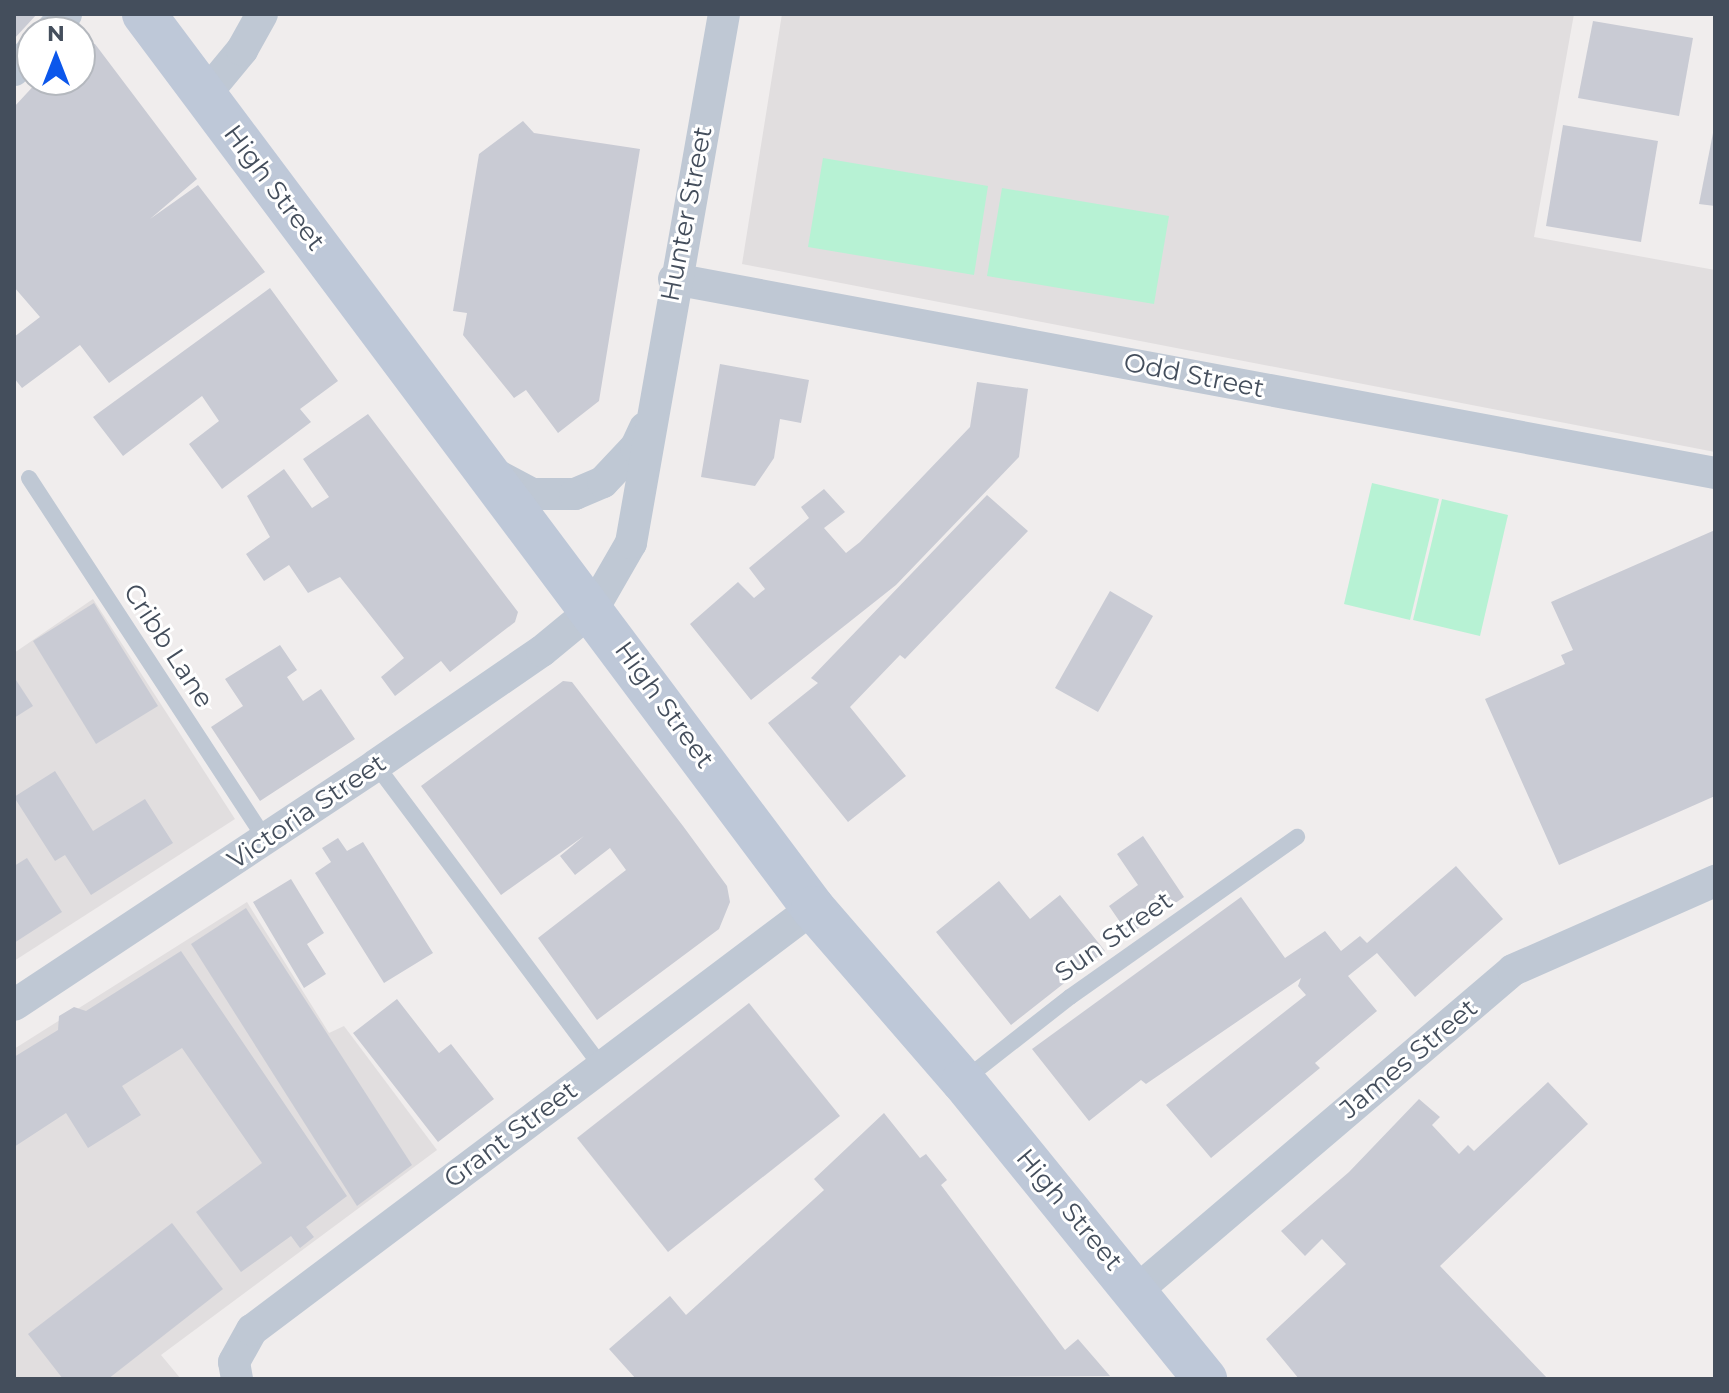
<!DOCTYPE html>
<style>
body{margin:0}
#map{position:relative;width:1729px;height:1393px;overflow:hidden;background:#f0eded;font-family:Montserrat,sans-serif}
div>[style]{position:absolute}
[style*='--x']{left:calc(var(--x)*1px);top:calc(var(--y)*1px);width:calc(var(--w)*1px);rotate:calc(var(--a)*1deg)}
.education>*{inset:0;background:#e1dedf}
.green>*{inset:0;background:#b7f2d4}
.building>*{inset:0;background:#c9cbd4}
.service>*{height:16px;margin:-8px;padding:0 8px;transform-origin:8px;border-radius:8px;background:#bfc8d4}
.minor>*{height:32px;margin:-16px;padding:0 16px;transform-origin:16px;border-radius:16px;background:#bfc8d4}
.secondary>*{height:44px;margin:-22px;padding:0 22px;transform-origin:22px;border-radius:22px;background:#bec8d8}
span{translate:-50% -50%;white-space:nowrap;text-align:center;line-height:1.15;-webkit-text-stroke:6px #fff;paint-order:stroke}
.street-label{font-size:26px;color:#444e5c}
.frame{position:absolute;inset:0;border:16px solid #444e5c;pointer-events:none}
.north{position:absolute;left:16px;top:16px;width:80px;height:80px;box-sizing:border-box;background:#fff;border:2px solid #b4b8be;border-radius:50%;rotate:0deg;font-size:22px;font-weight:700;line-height:32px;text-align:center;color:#444e5c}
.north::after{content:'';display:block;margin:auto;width:28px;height:36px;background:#0c57eb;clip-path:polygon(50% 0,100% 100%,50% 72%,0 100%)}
</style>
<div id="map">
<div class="education">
<div style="clip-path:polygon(782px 14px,1574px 14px,1534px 237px,1715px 270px,1715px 452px,742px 264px)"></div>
<div style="clip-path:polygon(93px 599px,235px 819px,14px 961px,14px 653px)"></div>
<div style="clip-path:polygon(247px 902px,329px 1033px,344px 1026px,437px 1150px,161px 1355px,181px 1379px,14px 1379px,14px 1049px)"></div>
</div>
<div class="green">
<div style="clip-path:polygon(823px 158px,988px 186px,974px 275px,808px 247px)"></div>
<div style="clip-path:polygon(1002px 188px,1169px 216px,1154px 304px,987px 276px)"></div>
<div style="clip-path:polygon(1372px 483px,1439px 499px,1410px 620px,1344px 604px)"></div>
<div style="clip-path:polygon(1442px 499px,1508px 515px,1480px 636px,1413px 620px)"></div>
</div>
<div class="building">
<div style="clip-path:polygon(14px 14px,37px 14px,14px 39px)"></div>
<div style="clip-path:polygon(1593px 21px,1693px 38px,1679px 116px,1578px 98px)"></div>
<div style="clip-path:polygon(85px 41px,95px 44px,197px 179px,150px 219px,198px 185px,265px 272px,109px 383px,80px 345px,22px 388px,14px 378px,14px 337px,40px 317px,14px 287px,14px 107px,39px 80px,80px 80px,80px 42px)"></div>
<div style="clip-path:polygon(523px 121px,534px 133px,640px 149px,599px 401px,558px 433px,526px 390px,514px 398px,463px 335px,467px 313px,453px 311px,479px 154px)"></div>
<div style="clip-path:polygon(1563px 125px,1658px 141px,1641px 242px,1546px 226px)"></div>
<div style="clip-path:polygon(1714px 128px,1715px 128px,1715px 206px,1699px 204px)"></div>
<div style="clip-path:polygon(270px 288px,338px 381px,300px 409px,311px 422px,222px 489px,189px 444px,219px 421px,202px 396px,123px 456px,93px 417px)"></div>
<div style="clip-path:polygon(720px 364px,809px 380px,801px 423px,780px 419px,774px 458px,755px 486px,701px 477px)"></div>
<div style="clip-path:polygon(977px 382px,1028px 389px,1019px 457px,896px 585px,751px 700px,690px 624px,738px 582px,754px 598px,765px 589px,749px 568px,809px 518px,801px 507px,824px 489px,845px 512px,824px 528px,846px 553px,860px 542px,970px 427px)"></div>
<div style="clip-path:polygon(368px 414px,518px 612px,515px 622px,450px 672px,441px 661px,395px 696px,381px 677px,404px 658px,340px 577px,308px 593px,289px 565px,264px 581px,246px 554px,270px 537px,247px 496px,284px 469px,312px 508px,329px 497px,303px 459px)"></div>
<div style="clip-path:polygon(987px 495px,1028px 531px,905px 659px,900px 655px,850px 707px,906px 776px,848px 822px,768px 723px,818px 683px,811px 678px)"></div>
<div style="clip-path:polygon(1715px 530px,1715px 796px,1559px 865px,1485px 699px,1565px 664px,1561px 655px,1573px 650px,1551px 602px)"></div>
<div style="clip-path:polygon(1110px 591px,1153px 616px,1098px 712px,1055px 688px)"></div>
<div style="clip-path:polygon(94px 603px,158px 706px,96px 744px,33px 641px)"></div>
<div style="clip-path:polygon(280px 645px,297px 670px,287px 677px,303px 701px,321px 689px,355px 739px,260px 801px,211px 727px,243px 706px,225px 679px)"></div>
<div style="clip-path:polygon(14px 677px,33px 706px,14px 718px)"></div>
<div style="clip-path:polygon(563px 681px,572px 682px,683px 826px,727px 886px,730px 902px,719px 929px,597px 1020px,538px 938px,626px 870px,610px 848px,575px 875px,560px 856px,584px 836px,501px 895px,421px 786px)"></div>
<div style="clip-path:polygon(55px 771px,93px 831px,145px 799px,173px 843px,91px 895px,65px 855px,55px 861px,14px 797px)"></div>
<div style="clip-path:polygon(1143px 836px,1184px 897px,1129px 935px,1109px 906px,1138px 885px,1117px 854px)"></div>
<div style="clip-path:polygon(338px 838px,347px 851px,363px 842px,433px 953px,384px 983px,315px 873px,331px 862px,322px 848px)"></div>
<div style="clip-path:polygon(27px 858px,62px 912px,14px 943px,14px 866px)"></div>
<div style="clip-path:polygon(1456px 866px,1503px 919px,1415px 997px,1377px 953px,1348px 976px,1377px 1011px,1315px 1063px,1320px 1068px,1211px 1158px,1166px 1105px,1306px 995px,1298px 986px,1301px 978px,1146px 1084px,1141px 1080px,1089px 1121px,1032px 1049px,1241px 897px,1285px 958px,1325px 931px,1341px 951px,1360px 936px,1367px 943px)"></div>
<div style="clip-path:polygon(291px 879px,324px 933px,307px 944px,326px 974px,304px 988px,253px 902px)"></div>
<div style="clip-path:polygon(999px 881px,1030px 919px,1060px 895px,1105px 951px,1011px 1025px,936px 932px)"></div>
<div style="clip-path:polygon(246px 908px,412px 1165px,357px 1206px,191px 944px)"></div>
<div style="clip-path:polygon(181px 951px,347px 1196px,306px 1227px,314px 1237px,300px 1248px,291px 1236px,241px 1272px,196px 1212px,262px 1163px,182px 1048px,122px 1086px,141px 1115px,88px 1148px,66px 1113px,14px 1147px,14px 1057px,58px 1030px,59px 1016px,74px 1007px,86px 1011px)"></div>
<div style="clip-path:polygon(397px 999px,439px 1053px,451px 1044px,494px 1099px,438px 1142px,353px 1033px)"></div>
<div style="clip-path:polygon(749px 1003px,840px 1116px,668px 1252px,577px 1138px)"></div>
<div style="clip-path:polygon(1548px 1082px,1588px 1124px,1440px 1266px,1548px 1379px,1299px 1379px,1266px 1339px,1346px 1264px,1322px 1239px,1305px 1256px,1281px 1231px,1349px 1172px,1419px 1099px,1440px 1117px,1432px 1125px,1459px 1154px,1468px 1145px,1474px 1151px)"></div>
<div style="clip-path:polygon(884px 1113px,920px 1158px,926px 1154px,947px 1180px,941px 1185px,1065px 1350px,1078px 1339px,1110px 1376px,636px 1379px,609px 1349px,670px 1296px,686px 1315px,824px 1190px,814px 1179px)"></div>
<div style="clip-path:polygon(172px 1223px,223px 1289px,108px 1379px,63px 1379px,28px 1334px)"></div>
</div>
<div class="service">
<div style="--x:29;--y:478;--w:433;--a:56.8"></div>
<div style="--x:376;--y:765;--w:377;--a:53.2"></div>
<div style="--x:964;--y:1080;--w:135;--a:-38.1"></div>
<div style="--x:1070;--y:997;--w:278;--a:-35.2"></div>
</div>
<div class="minor">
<div style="--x:50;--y:32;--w:24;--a:-48"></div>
<div style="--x:14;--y:70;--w:26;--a:-47"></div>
<div style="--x:204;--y:96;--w:60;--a:-50.4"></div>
<div style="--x:242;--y:50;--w:41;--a:-60.9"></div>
<div style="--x:674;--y:279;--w:1059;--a:10.56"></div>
<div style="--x:491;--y:472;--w:47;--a:28.2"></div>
<div style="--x:532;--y:494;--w:43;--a:0"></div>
<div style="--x:575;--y:494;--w:30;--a:-23"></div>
<div style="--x:603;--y:482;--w:48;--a:-46.7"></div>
<div style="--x:636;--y:447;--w:21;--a:-65"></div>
<div style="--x:14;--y:1005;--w:434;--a:-33.5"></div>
<div style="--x:376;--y:765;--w:201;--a:-34.5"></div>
<div style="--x:542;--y:651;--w:66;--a:-39.5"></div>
<div style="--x:593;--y:609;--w:76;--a:-60.1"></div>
<div style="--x:631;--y:543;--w:537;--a:-80.03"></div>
<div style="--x:1136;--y:1291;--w:495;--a:-40.4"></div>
<div style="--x:1513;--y:970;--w:221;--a:-23.8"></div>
<div style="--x:237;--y:1379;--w:17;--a:-100"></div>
<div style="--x:234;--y:1362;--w:37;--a:-61"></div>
<div style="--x:252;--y:1330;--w:702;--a:-36.95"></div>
</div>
<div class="secondary">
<div style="--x:144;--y:14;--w:1117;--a:53.19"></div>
<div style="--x:813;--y:908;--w:229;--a:49.1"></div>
<div style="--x:963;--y:1081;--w:384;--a:50.9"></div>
</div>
<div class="street-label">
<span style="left:274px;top:188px;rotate:53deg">High Street</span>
<span style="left:687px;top:214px;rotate:-79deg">Hunter Street</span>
<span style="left:1194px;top:376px;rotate:11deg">Odd Street</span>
<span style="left:168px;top:646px;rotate:57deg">Cribb Lane</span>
<span style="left:664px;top:705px;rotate:54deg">High Street</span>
<span style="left:307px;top:812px;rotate:-34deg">Victoria Street</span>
<span style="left:1114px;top:937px;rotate:-35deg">Sun Street</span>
<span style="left:1409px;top:1059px;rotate:-40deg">James Street</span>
<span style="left:511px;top:1135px;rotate:-37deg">Grant Street</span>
<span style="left:1069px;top:1210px;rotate:50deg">High Street</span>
</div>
<div class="frame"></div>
<div class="north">N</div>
</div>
